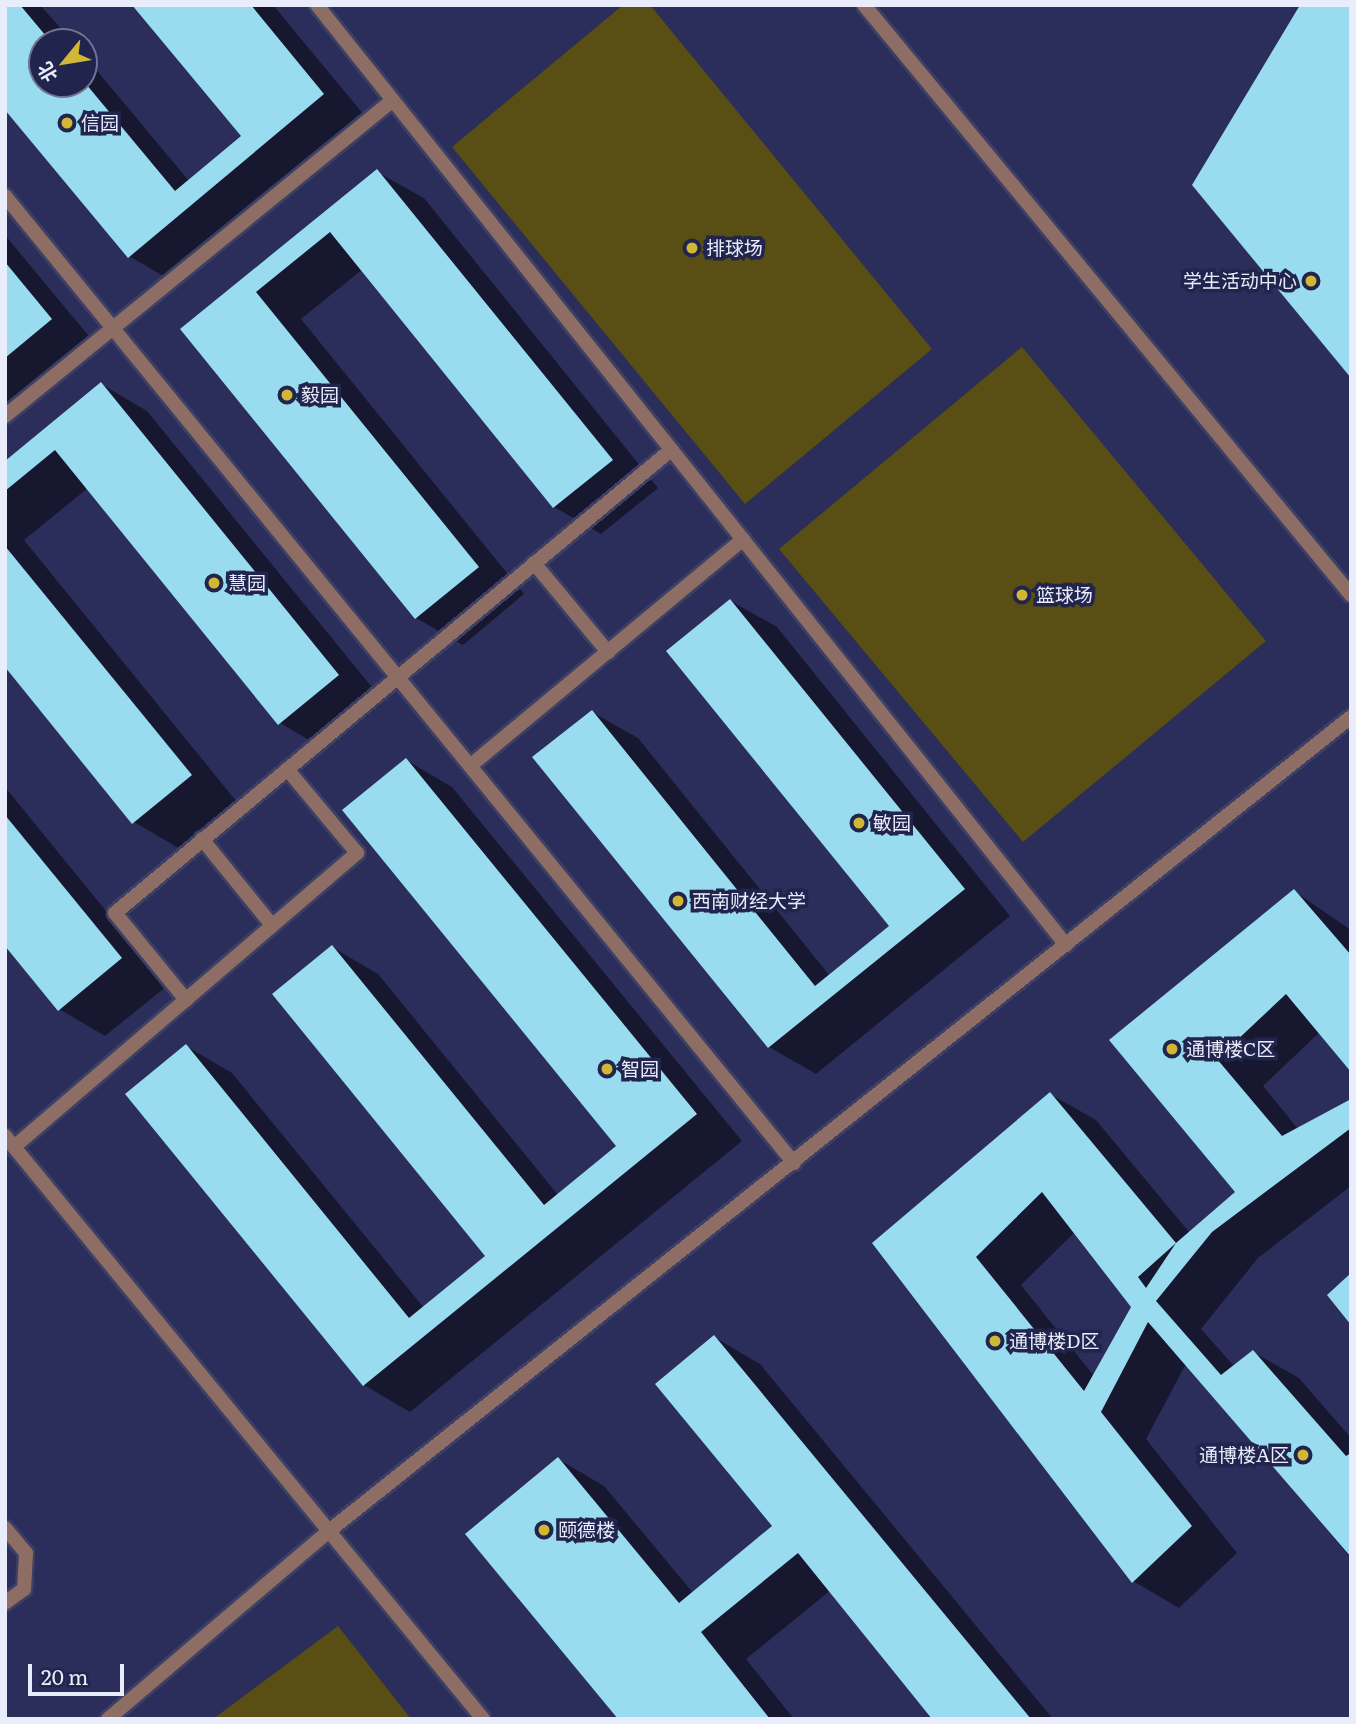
<!DOCTYPE html>
<meta charset="utf-8">
<style>
body{margin:0}
#map{position:relative;width:1356px;height:1724px;overflow:hidden;background:#21244c;font-family:Literata,"Noto Sans SC",serif}
div>[style]{position:absolute}
[style*='--x']{left:calc(var(--x)*1px);top:calc(var(--y)*1px);width:calc(var(--w)*1px);rotate:calc(var(--a)*1deg)}
.built>*{inset:0;background:#2b2e5b}
.green>*{inset:0;background:#594e14}
.shadow>*{inset:0;background:#0007}
.building>*{inset:0;background:#99dcef}
.roads{filter:drop-shadow(2px 0 #3d4064) drop-shadow(-2px 0 #3d4064) drop-shadow(0 2px #3d4064) drop-shadow(0 -2px #3d4064)}
.lane>*{height:14px;margin:-7px;padding:0 7px;transform-origin:7px;border-radius:7px;background:#8d6d64}
.street>*{height:14px;margin:-7px;padding:0 7px;transform-origin:7px;border-radius:7px;background:#8d6d64}
.dots>*{width:19px;height:19px;translate:-50% -50%;box-sizing:border-box;border:4px solid #21244c;border-radius:50%}
span{translate:-50% -50%;white-space:nowrap;text-align:center;line-height:1.15;-webkit-text-stroke:7px #21244c;paint-order:stroke}
.poi-label{font-size:19px;color:#e9ecfb}
.left{translate:0 -50%;text-align:left}
.right{translate:-100% -50%;text-align:right}
.frame{position:absolute;inset:0;border:7px solid #e9ecfb;pointer-events:none}
.north{position:absolute;left:28px;top:28px;width:70px;height:70px;box-sizing:border-box;background:#21244c;border:2px solid #717492;border-radius:50%;rotate:240deg;font-size:19px;font-weight:700;line-height:28px;text-align:center;color:#e9ecfb}
.north::after{content:'';display:block;margin:auto;width:24px;height:32px;background:#d1b736;clip-path:polygon(50% 0,100% 100%,50% 72%,0 100%)}
.scale{position:absolute;left:28px;top:1664px;width:96px;height:32px;box-sizing:border-box;border:4px solid #e9ecfb;border-top:0;padding-left:9px;font-size:21px;line-height:24px;white-space:nowrap;color:#e9ecfb;-webkit-text-stroke:5px #21244c;paint-order:stroke}
</style>
<div id="map">
<div class="built">
<div style="clip-path:polygon(evenodd,5px 5px,1351px 5px,1351px 1719px,5px 1719px,5px 5px,42px 42px,84px 42px,84px 84px,42px 84px,42px 42px)"></div>
</div>
<div class="green">
<div style="clip-path:polygon(623px 5px,650px 5px,932px 349px,745px 504px,452px 147px)"></div>
<div style="clip-path:polygon(1022px 347px,1266px 641px,1023px 842px,779px 549px)"></div>
<div style="clip-path:polygon(338px 1626px,411px 1719px,213px 1719px)"></div>
</div>
<div class="shadow">
<div style="clip-path:polygon(5px 5px,40px 5px,73px 42px,42px 42px,42px 84px,84px 84px,84px 55px,189px 181px,243px 136px,134px 5px,273px 5px,369px 121px,175px 283px,129px 256px,5px 107px)"></div>
<div style="clip-path:polygon(377px 172px,424px 198px,658px 488px,601px 534px,554px 507px,363px 269px,301px 319px,524px 594px,463px 645px,416px 618px,183px 329px)"></div>
<div style="clip-path:polygon(5px 235px,97px 346px,5px 422px)"></div>
<div style="clip-path:polygon(101px 384px,147px 411px,384px 702px,326px 750px,280px 723px,88px 488px,24px 540px,237px 802px,180px 849px,134px 822px,5px 665px,5px 463px)"></div>
<div style="clip-path:polygon(731px 601px,777px 627px,1010px 916px,816px 1074px,769px 1047px,535px 758px,592px 712px,638px 738px,830px 976px,892px 926px)"></div>
<div style="clip-path:polygon(406px 760px,452px 787px,742px 1141px,410px 1412px,364px 1385px,127px 1094px,186px 1046px,232px 1073px,424px 1308px,488px 1256px,332px 947px,378px 974px,558px 1195px,618px 1146px)"></div>
<div style="clip-path:polygon(5px 787px,167px 986px,105px 1036px,59px 1009px,5px 943px)"></div>
<div style="clip-path:polygon(evenodd,1294px 891px,1351px 930px,1351px 1069px,1320px 1032px,1263px 1086px,1298px 1129px,1351px 1101px,1351px 1186px,1258px 1258px,1201px 1329px,1234px 1366px,1253px 1352px,1299px 1378px,1351px 1438px,1351px 1558px,1186px 1364px,1146px 1439px,1237px 1553px,1179px 1608px,1133px 1581px,874px 1244px,1050px 1094px,1096px 1120px,1190px 1233px,1238px 1192px,1111px 1040px,1294px 891px,1075px 1232px,1133px 1307px,1094px 1376px,1021px 1285px,1075px 1232px)"></div>
<div style="clip-path:polygon(714px 1337px,760px 1364px,1053px 1719px,934px 1719px,831px 1590px,746px 1659px,794px 1719px,620px 1719px,558px 1459px,604px 1486px,694px 1594px,775px 1526px)"></div>
</div>
<div class="building">
<div style="clip-path:polygon(5px 5px,20px 5px,51px 42px,42px 42px,42px 84px,86px 84px,175px 191px,241px 136px,132px 5px,251px 5px,324px 94px,128px 258px,5px 110px)"></div>
<div style="clip-path:polygon(1300px 5px,1351px 5px,1351px 378px,1192px 185px)"></div>
<div style="clip-path:polygon(377px 169px,613px 460px,553px 508px,330px 232px,256px 292px,479px 567px,415px 619px,180px 329px)"></div>
<div style="clip-path:polygon(5px 262px,52px 319px,5px 358px)"></div>
<div style="clip-path:polygon(101px 382px,339px 675px,278px 725px,55px 450px,5px 491px,5px 461px)"></div>
<div style="clip-path:polygon(5px 546px,192px 775px,132px 824px,5px 667px)"></div>
<div style="clip-path:polygon(730px 599px,965px 889px,768px 1048px,532px 757px,592px 710px,815px 986px,889px 926px,666px 651px)"></div>
<div style="clip-path:polygon(406px 758px,697px 1114px,363px 1386px,125px 1094px,186px 1044px,409px 1318px,485px 1256px,272px 994px,332px 945px,544px 1205px,616px 1146px,342px 810px)"></div>
<div style="clip-path:polygon(5px 815px,122px 958px,58px 1011px,5px 946px)"></div>
<div style="clip-path:polygon(evenodd,1294px 889px,1351px 955px,1351px 1072px,1286px 994px,1217px 1059px,1282px 1136px,1351px 1099px,1351px 1128px,1212px 1232px,1156px 1301px,1221px 1375px,1253px 1350px,1346px 1456px,1351px 1453px,1351px 1557px,1148px 1322px,1101px 1412px,1192px 1526px,1132px 1583px,872px 1243px,1050px 1092px,1176px 1243px,1138px 1277px,1146px 1288px,1176px 1243px,1235px 1192px,1109px 1040px,1294px 889px,1042px 1192px,1131px 1307px,1084px 1391px,976px 1257px,1042px 1192px)"></div>
<div style="clip-path:polygon(1351px 1273px,1351px 1325px,1327px 1295px)"></div>
<div style="clip-path:polygon(714px 1335px,1031px 1719px,932px 1719px,798px 1553px,701px 1632px,770px 1719px,618px 1719px,465px 1534px,558px 1457px,679px 1603px,772px 1526px,655px 1384px)"></div>
</div>
<div class="roads">
<div class="lane">
<div style="--x:534;--y:563;--w:116;--a:50.3"></div>
<div style="--x:470;--y:766;--w:355;--a:-39.7"></div>
<div style="--x:202;--y:839;--w:111;--a:50.9"></div>
<div style="--x:186;--y:1000;--w:112;--a:-129.2"></div>
<div style="--x:115;--y:913;--w:724;--a:-39.79"></div>
<div style="--x:14;--y:1147;--w:452;--a:-40.6"></div>
<div style="--x:357;--y:853;--w:109;--a:-129.8"></div>
<div style="--x:5;--y:1528;--w:33;--a:50"></div>
<div style="--x:26;--y:1553;--w:36;--a:93"></div>
<div style="--x:24;--y:1589;--w:24;--a:144"></div>
</div>
<div class="street">
<div style="--x:317;--y:5;--w:1202;--a:51.45"></div>
<div style="--x:864;--y:5;--w:765;--a:50.46"></div>
<div style="--x:5;--y:196;--w:1248;--a:50.79"></div>
<div style="--x:5;--y:416;--w:500;--a:-39.16"></div>
<div style="--x:5;--y:1136;--w:754;--a:50.65"></div>
<div style="--x:108;--y:1719;--w:290;--a:-40.4"></div>
<div style="--x:329;--y:1531;--w:1307;--a:-38.54"></div>
</div>
</div>
<div class="dots">
<div style="left:67px;top:123px;background:#d1b736"></div>
<div style="left:692px;top:248px;background:#d1b736"></div>
<div style="left:1311px;top:281px;background:#d1b736"></div>
<div style="left:287px;top:395px;background:#d1b736"></div>
<div style="left:214px;top:583px;background:#d1b736"></div>
<div style="left:1022px;top:595px;background:#d1b736"></div>
<div style="left:859px;top:823px;background:#d1b736"></div>
<div style="left:678px;top:901px;background:#d1b736"></div>
<div style="left:1172px;top:1049px;background:#d1b736"></div>
<div style="left:607px;top:1069px;background:#d1b736"></div>
<div style="left:995px;top:1341px;background:#d1b736"></div>
<div style="left:1303px;top:1455px;background:#d1b736"></div>
<div style="left:544px;top:1530px;background:#d1b736"></div>
</div>
<div class="poi-label">
<span class="left" style="left:81px;top:123px">信园</span>
<span class="left" style="left:706px;top:248px">排球场</span>
<span class="right" style="left:1297px;top:281px">学生活动中心</span>
<span class="left" style="left:301px;top:395px">毅园</span>
<span class="left" style="left:228px;top:583px">慧园</span>
<span class="left" style="left:1036px;top:595px">篮球场</span>
<span class="left" style="left:873px;top:823px">敏园</span>
<span class="left" style="left:692px;top:901px">西南财经大学</span>
<span class="left" style="left:1186px;top:1049px">通博楼C区</span>
<span class="left" style="left:621px;top:1069px">智园</span>
<span class="left" style="left:1009px;top:1341px">通博楼D区</span>
<span class="right" style="left:1289px;top:1455px">通博楼A区</span>
<span class="left" style="left:558px;top:1530px">颐德楼</span>
</div>
<div class="frame"></div>
<div class="north">北</div>
<div class="scale">20 m</div>
</div>
